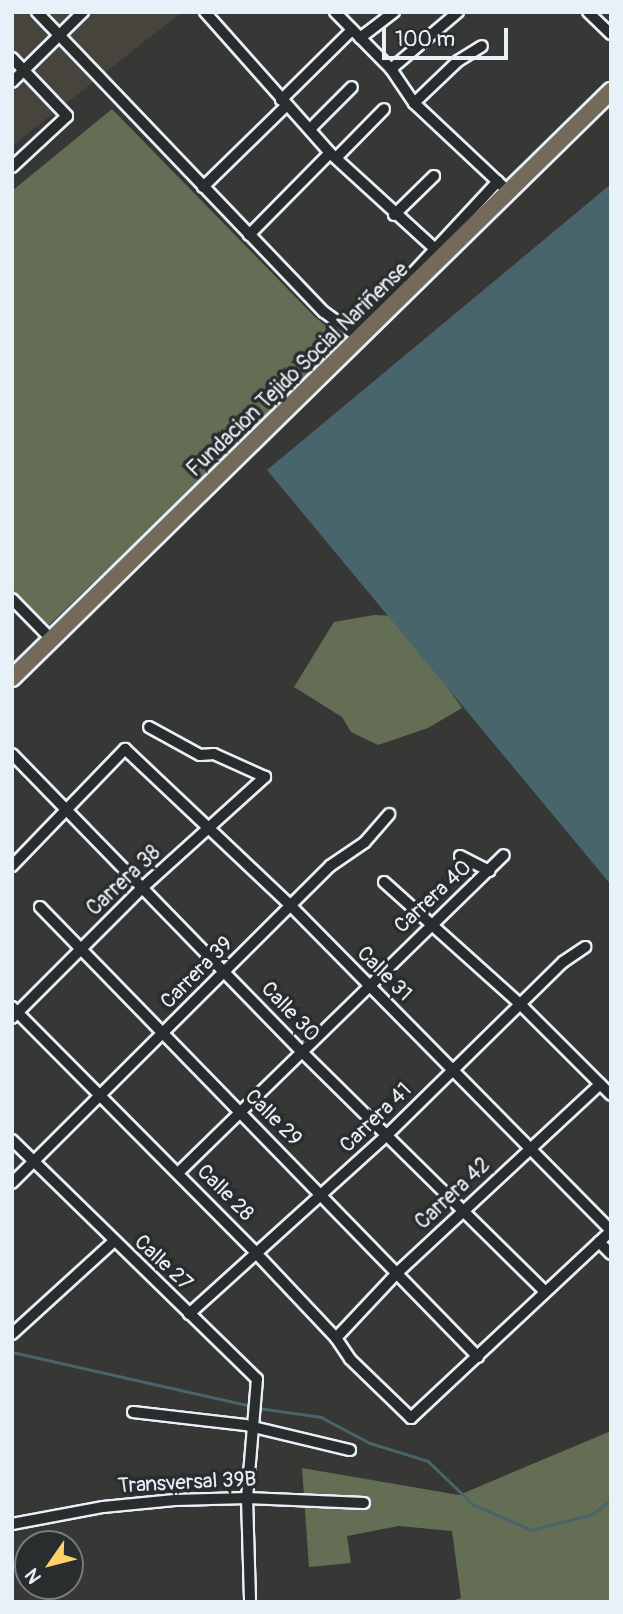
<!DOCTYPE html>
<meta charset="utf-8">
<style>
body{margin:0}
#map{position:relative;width:623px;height:1614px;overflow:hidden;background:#373735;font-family:Pangolin,sans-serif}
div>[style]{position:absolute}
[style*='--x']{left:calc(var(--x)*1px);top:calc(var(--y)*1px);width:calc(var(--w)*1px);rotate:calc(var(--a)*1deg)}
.built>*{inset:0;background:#47443e}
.green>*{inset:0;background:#636e55}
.water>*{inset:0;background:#48656b}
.stream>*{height:2.5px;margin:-1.25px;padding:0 1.25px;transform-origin:1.25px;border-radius:1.25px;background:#48656b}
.roads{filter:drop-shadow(2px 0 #e8f1f8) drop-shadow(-2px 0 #e8f1f8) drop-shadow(0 2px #e8f1f8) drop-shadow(0 -2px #e8f1f8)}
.minor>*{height:10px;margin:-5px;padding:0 5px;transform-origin:5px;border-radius:5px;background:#2a2d2e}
.primary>*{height:16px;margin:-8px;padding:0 8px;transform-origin:8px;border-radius:8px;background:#746a5a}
span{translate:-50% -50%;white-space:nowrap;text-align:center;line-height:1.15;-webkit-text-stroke:7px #2a2d2e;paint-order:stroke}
.street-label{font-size:21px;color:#e8f1f8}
.frame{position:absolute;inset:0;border:14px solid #e8f1f8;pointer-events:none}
.north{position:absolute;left:14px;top:1530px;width:70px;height:70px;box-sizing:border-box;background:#2a2d2e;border:2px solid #767b7f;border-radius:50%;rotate:235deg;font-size:19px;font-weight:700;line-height:28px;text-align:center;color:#e8f1f8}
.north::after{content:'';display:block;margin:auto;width:24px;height:32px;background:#ffd166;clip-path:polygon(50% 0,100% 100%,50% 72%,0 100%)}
.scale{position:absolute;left:382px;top:28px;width:126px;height:32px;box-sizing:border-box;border:4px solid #e8f1f8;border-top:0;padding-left:9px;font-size:21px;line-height:24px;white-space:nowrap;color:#e8f1f8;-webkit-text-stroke:5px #2a2d2e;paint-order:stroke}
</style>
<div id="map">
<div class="built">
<div style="clip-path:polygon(12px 12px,182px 12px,12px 146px)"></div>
</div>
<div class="green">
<div style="clip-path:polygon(112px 109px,314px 316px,345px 342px,47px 627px,12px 589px,12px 191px)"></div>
<div style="clip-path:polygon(374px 615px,397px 616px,462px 708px,428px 728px,378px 745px,351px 732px,342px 717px,294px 687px,334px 622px)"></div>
<div style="clip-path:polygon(611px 1431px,611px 1602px,449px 1602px,461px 1598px,452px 1531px,399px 1526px,347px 1536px,351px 1563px,309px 1567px,302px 1468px,459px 1495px)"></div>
</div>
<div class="water">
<div style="clip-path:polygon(611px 184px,611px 885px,267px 470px)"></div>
</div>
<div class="stream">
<div style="--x:12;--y:1352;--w:245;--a:12.7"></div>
<div style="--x:258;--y:1408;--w:64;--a:8.1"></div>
<div style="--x:321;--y:1417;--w:55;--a:28"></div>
<div style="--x:370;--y:1443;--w:61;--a:17.2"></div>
<div style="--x:428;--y:1461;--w:64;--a:43.7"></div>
<div style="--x:474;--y:1505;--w:63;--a:23.3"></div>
<div style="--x:532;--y:1530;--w:62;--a:-14.9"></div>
<div style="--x:592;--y:1514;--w:24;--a:-36"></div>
</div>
<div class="roads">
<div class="minor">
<div style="--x:37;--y:12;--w:415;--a:46.3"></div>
<div style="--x:324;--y:312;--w:46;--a:36.1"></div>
<div style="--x:205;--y:12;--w:188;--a:48.4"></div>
<div style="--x:330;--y:153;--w:139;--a:42.4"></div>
<div style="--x:335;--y:12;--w:80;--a:45.5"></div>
<div style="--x:391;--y:69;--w:41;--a:55.9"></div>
<div style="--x:414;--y:103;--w:132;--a:43.2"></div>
<div style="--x:588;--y:12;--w:32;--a:44"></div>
<div style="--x:360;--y:38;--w:43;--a:-37.4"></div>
<div style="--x:12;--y:58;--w:80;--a:46.5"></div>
<div style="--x:67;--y:116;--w:75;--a:137.2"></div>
<div style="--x:391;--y:69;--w:88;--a:-40.4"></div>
<div style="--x:12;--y:82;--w:100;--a:-44.6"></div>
<div style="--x:281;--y:100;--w:100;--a:-44.6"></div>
<div style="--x:414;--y:103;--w:61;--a:-43.7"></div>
<div style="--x:458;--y:61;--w:28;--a:-32"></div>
<div style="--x:310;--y:129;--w:59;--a:-45"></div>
<div style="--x:337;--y:157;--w:67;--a:-45.6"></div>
<div style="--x:203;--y:187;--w:117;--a:-44.3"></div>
<div style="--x:394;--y:215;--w:56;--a:-44.3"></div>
<div style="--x:249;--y:235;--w:115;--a:-45.4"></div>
<div style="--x:351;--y:331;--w:66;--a:-41.9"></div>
<div style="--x:400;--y:287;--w:144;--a:-47.2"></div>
<div style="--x:12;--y:599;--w:56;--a:45.7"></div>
<div style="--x:12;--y:754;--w:414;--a:45.8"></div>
<div style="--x:301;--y:1051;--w:343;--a:44.6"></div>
<div style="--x:460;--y:856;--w:33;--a:27"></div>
<div style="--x:12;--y:866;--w:163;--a:-46"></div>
<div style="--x:125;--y:749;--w:228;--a:43.4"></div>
<div style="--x:291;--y:906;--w:456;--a:45.4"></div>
<div style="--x:384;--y:882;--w:184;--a:41.9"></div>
<div style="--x:521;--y:1005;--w:127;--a:45"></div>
<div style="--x:40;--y:907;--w:628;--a:45.77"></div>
<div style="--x:12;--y:1007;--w:345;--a:45.2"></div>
<div style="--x:255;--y:1252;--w:118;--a:46.7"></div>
<div style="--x:336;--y:1338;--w:25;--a:56"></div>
<div style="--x:350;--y:1359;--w:85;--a:44"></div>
<div style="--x:411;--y:1418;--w:274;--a:-43.1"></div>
<div style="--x:12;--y:1018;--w:184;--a:-45"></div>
<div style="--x:142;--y:888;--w:166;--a:-42.1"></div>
<div style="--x:265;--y:777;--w:56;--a:-155.7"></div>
<div style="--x:214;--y:754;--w:14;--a:176"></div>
<div style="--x:200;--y:755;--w:58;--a:-151.2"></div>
<div style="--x:12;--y:1140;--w:342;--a:44.3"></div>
<div style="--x:257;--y:1379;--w:119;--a:94.8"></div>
<div style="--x:247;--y:1498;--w:104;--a:88.3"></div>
<div style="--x:178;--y:1173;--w:455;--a:-44.3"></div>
<div style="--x:12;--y:1183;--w:449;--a:-44.9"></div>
<div style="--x:330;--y:866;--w:42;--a:-34.4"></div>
<div style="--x:365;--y:842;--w:37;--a:-49"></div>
<div style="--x:599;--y:1242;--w:17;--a:45"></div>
<div style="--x:189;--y:1314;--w:268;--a:-42.1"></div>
<div style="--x:388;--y:1134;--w:245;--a:-44.5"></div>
<div style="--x:563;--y:962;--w:27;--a:-34"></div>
<div style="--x:12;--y:1334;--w:137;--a:-42.3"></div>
<div style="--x:336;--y:1338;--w:91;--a:-46.8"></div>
<div style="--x:398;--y:1272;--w:276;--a:-42.9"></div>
<div style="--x:133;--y:1412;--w:113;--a:6.6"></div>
<div style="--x:245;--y:1425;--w:108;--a:13.4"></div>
<div style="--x:12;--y:1524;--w:93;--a:-10.6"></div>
<div style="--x:103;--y:1507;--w:72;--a:-5.6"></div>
<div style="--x:175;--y:1500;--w:72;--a:-1.6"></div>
<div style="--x:247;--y:1498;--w:117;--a:2.4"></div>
</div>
<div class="primary">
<div style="--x:12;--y:678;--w:839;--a:-44.42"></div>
</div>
</div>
<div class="street-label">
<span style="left:298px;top:370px;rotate:-44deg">Fundacion Tejido Social Nariñense</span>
<span style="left:124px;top:881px;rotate:-43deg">Carrera 38</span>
<span style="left:433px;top:897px;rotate:-43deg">Carrera 40</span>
<span style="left:197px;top:973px;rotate:-45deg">Carrera 39</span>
<span style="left:384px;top:974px;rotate:45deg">Calle 31</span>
<span style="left:290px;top:1012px;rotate:46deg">Calle 30</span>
<span style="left:273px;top:1118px;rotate:45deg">Calle 29</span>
<span style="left:376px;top:1118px;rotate:-44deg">Carrera 41</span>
<span style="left:225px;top:1193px;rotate:45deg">Calle 28</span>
<span style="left:453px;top:1194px;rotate:-43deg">Carrera 42</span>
<span style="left:163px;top:1263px;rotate:43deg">Calle 27</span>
<span style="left:187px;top:1483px;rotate:-3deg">Transversal 39B</span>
</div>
<div class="frame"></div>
<div class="north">N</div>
<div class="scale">100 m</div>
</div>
